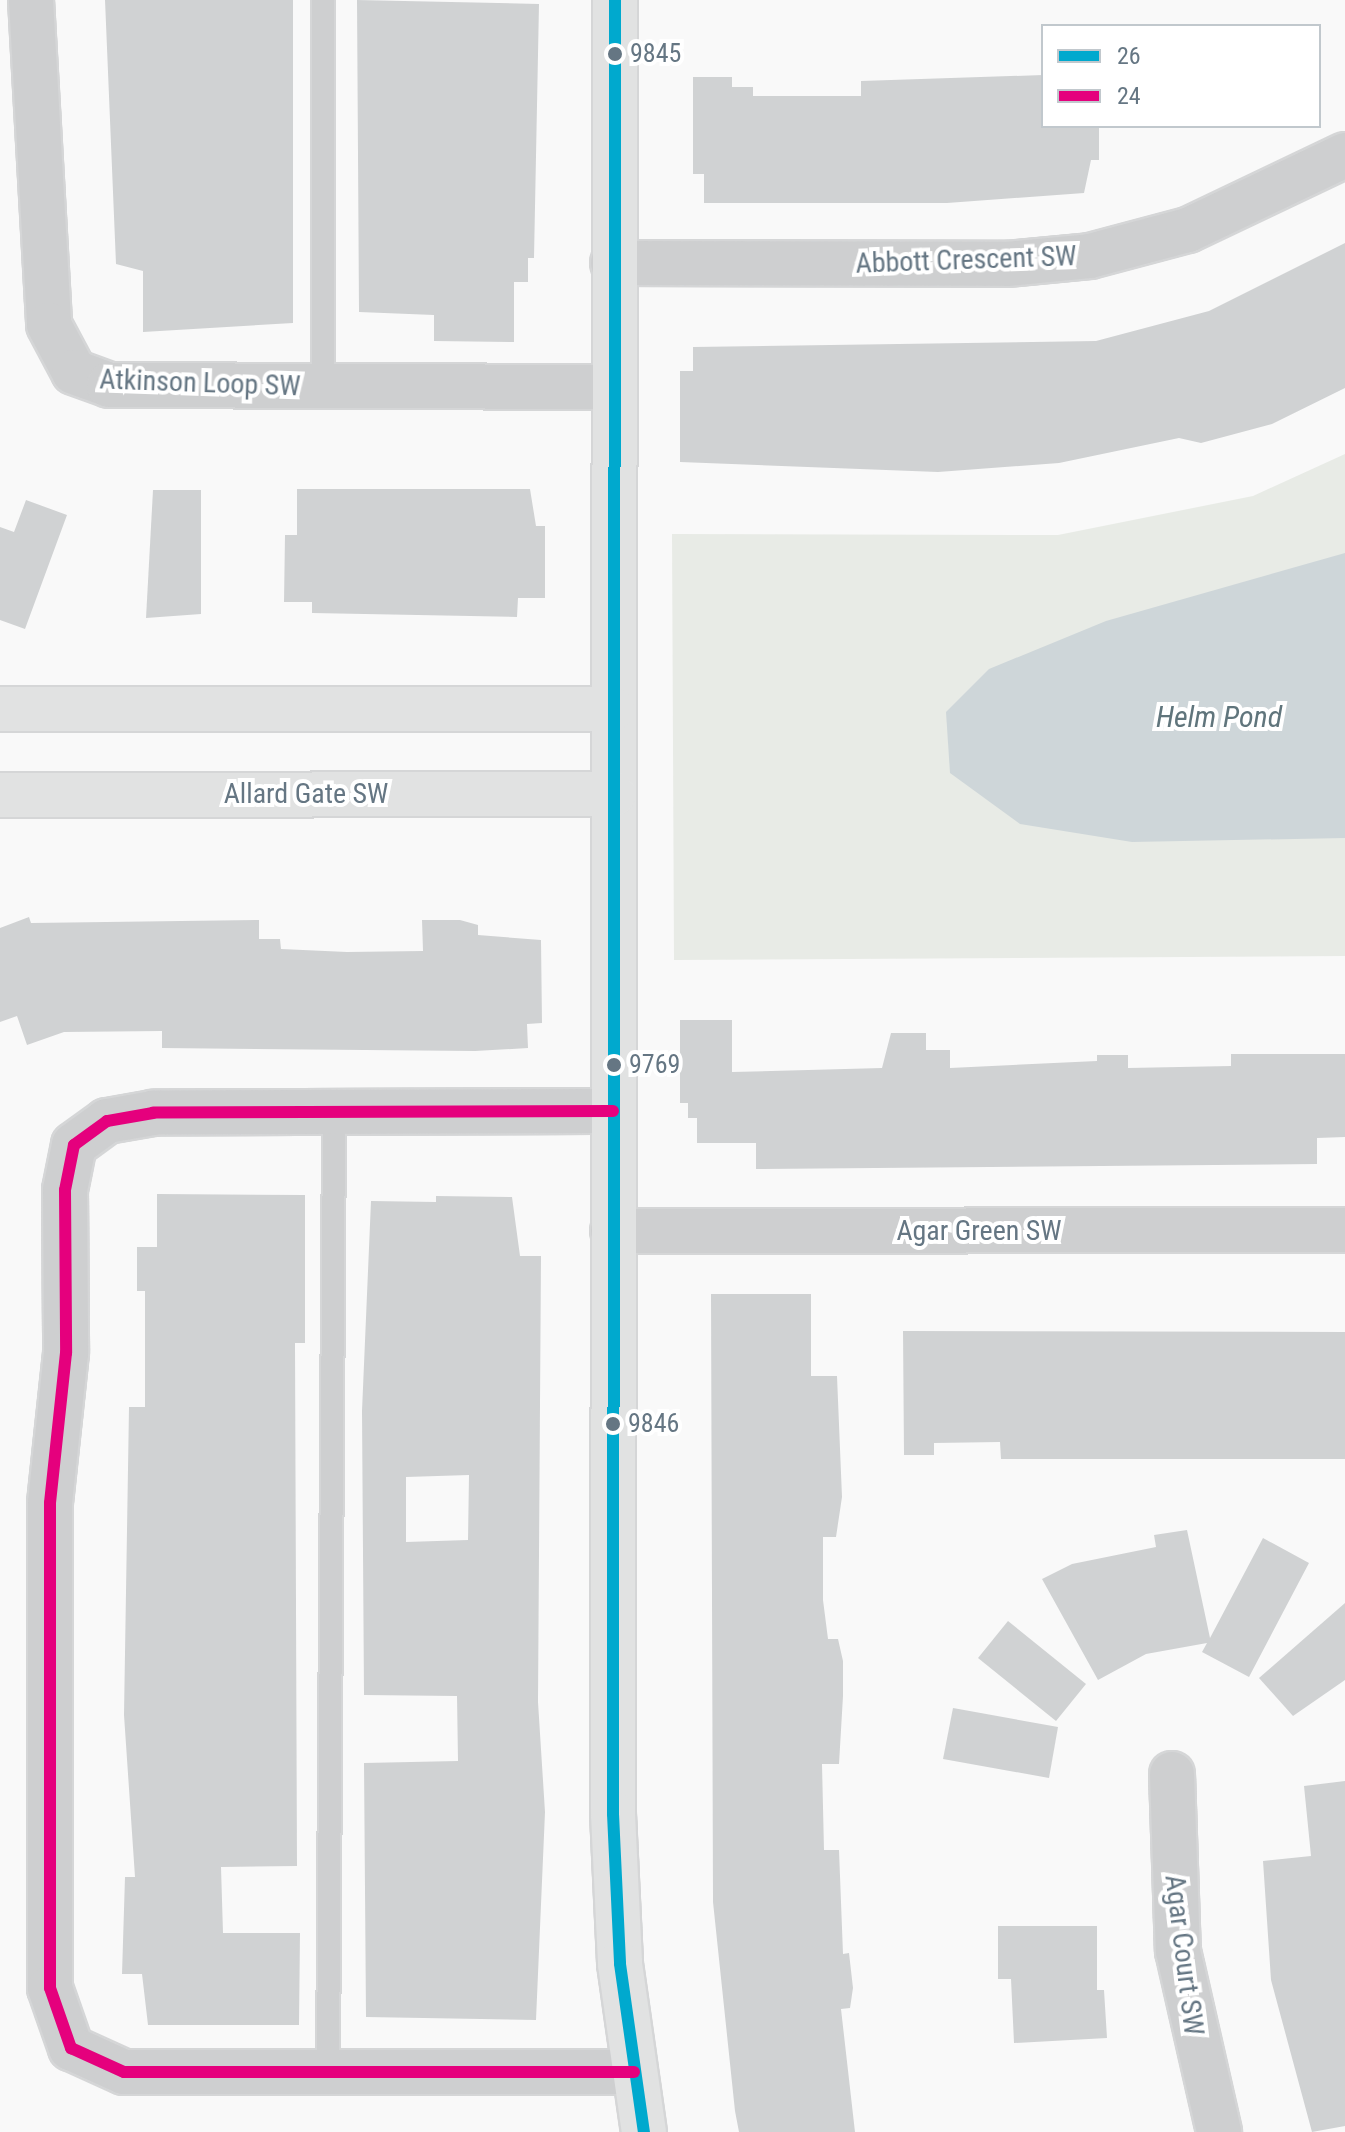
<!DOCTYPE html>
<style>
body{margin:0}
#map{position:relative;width:1345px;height:2132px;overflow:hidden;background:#f9f9f9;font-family:"Roboto Condensed",sans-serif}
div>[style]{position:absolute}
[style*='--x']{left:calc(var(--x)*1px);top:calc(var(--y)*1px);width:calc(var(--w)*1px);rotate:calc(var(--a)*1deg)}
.green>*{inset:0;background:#e8ebe6}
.water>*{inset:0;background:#ced6d9}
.building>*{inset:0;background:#d0d2d3}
.roads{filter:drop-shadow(2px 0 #d5d6d7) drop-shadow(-2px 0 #d5d6d7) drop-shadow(0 2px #d5d6d7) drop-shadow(0 -2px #d5d6d7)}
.lane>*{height:22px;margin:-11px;padding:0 11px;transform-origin:11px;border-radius:11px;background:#cecfd0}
.street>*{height:44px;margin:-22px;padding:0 22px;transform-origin:22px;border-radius:22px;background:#cecfd0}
.secondary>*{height:44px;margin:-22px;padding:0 22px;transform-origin:22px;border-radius:22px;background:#e1e2e2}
.bus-1>*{height:12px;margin:-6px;padding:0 6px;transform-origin:6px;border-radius:6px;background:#00a9ce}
.bus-2>*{height:12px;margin:-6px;padding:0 6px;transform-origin:6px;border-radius:6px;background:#e5007d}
.dots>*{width:22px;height:22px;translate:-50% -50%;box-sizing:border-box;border:4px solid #fff;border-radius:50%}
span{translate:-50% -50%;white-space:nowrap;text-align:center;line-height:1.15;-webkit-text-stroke:8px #fff;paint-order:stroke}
.bus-label{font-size:26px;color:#657683}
.left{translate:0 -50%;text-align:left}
.street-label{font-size:28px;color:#657683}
.water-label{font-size:30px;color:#60757c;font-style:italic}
.legend{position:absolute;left:1041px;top:24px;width:280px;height:104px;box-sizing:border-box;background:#fff;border:2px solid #c1c8cd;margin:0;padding:10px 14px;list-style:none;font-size:24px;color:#657683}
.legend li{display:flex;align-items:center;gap:16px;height:40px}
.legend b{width:40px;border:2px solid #c1c8cd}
</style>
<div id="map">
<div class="green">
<div style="clip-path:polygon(1345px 454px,1345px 956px,674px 960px,672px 534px,1058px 535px,1253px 496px)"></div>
</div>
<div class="water">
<div style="clip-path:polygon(1345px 553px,1345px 838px,1132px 842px,1020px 824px,950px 773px,946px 712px,989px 669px,1106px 621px)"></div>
</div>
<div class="building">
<div style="clip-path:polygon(105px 0,293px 0,293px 323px,143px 332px,143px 271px,116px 264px)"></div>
<div style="clip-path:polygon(357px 0,539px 4px,534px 258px,528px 258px,528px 282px,514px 282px,514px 342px,434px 341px,434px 315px,359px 312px)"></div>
<div style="clip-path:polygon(1043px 75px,1043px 126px,1099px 126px,1099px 160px,1091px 160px,1084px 193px,947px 203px,704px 203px,704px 174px,693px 174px,693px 77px,732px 77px,732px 87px,753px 87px,753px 96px,861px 96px,861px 81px)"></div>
<div style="clip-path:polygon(1345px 243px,1345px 388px,1272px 424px,1201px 443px,1179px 438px,1059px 463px,938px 472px,680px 462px,680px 371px,693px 371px,693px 347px,1096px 341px,1209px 311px)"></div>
<div style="clip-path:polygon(297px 489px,530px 489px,536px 526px,545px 526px,545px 598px,518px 598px,517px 617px,312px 613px,312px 602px,284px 602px,285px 535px,297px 535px)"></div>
<div style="clip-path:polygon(153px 490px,201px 490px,201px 614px,146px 618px)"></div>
<div style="clip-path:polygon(26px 500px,67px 515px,25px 629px,0 620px,0 527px,14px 532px)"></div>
<div style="clip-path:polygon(29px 917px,31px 923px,259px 920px,259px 939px,280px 939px,281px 949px,347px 952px,423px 951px,422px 920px,460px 920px,478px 925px,478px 935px,541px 940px,542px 1023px,527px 1024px,528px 1048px,475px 1051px,162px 1048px,162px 1031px,64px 1032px,27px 1045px,17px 1016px,0 1022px,0 928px)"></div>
<div style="clip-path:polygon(680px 1020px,732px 1020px,732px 1072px,882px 1068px,891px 1033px,926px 1033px,926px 1050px,950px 1050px,950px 1068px,1097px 1061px,1097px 1055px,1128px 1055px,1128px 1068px,1231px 1066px,1231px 1054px,1345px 1054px,1345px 1137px,1317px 1138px,1317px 1164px,756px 1169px,756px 1143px,697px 1143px,697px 1118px,688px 1118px,688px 1103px,680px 1103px)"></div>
<div style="clip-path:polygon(157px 1194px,305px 1195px,305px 1343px,295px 1343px,297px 1866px,221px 1867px,223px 1933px,300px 1933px,299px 2025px,148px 2025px,142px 1974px,122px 1974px,125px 1877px,135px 1877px,124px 1715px,129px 1407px,145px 1407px,145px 1291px,137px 1291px,137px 1247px,157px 1247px)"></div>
<div style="clip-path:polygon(evenodd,436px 1196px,512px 1197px,520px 1256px,541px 1256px,538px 1702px,545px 1812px,536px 2020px,366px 2017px,364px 1763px,458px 1761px,457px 1696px,364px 1695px,362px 1411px,371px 1201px,436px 1202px,436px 1196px,469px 1475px,468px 1540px,406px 1542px,406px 1477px,469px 1475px)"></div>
<div style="clip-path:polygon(711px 1294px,811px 1294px,811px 1376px,837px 1376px,842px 1497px,836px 1537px,823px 1537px,823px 1600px,828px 1639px,838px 1639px,843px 1661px,843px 1696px,839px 1764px,822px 1764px,824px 1850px,839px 1850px,843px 1954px,849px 1953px,853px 1988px,850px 2008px,841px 2009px,855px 2132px,739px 2132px,735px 2111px,713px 1902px)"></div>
<div style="clip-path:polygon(903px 1331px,1345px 1332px,1345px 1459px,1001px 1459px,1000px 1442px,934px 1443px,934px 1455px,904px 1455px)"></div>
<div style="clip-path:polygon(1187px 1530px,1210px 1638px,1263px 1538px,1309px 1563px,1249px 1677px,1202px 1652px,1207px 1643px,1146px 1654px,1098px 1680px,1042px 1579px,1072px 1564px,1156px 1547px,1154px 1535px)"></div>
<div style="clip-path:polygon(1345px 1603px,1345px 1680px,1293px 1716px,1259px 1678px)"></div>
<div style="clip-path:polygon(1008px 1621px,1086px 1684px,1056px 1721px,978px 1658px)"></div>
<div style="clip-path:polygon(953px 1708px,1058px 1727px,1049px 1778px,943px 1759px)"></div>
<div style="clip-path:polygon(1345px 1781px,1345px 2126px,1312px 2132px,1271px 1980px,1263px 1861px,1311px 1856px,1304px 1786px)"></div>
<div style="clip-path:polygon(998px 1926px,1097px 1926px,1097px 1990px,1104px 1990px,1107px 2038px,1014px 2043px,1011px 1979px,998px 1979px)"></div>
</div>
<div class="roads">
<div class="lane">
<div style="--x:323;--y:387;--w:387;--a:-90"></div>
<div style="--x:328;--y:2074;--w:962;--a:-89.64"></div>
</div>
<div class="street">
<div style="--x:31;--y:0;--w:325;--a:86.8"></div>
<div style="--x:49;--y:325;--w:53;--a:62"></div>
<div style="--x:74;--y:372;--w:37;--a:20"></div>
<div style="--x:109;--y:385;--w:504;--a:0.23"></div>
<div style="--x:613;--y:263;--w:394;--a:0.1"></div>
<div style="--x:1007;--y:264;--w:83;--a:-5.5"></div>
<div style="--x:1090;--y:256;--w:101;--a:-14.9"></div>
<div style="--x:1188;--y:230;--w:174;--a:-25.5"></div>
<div style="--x:613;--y:1111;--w:460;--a:179.8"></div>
<div style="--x:153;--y:1113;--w:47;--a:170.1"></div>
<div style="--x:107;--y:1121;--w:41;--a:144"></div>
<div style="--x:74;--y:1145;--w:46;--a:101.3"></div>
<div style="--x:65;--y:1190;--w:163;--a:89.6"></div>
<div style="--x:66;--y:1353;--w:151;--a:96.1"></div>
<div style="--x:50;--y:1503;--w:485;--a:90"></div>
<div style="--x:50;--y:1988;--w:64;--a:70.7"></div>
<div style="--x:71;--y:2048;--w:58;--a:24.4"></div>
<div style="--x:124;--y:2072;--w:510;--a:0"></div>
<div style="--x:613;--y:1231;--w:732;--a:-0.08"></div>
<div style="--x:1172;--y:1774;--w:177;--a:88.1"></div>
<div style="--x:1178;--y:1951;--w:186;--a:77.2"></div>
</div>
<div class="secondary">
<div style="--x:615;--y:0;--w:1814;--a:90.06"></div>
<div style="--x:613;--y:1814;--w:150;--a:87.3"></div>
<div style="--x:620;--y:1964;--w:170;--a:81.9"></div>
<div style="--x:0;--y:709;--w:612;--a:0"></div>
<div style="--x:0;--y:795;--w:613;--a:-0.09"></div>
</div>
</div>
<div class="bus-1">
<div style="--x:615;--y:0;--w:1814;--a:90.06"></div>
<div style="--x:613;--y:1814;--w:150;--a:87.3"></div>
<div style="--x:620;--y:1964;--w:170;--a:81.9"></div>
</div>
<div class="bus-2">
<div style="--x:613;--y:1111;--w:460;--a:179.8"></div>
<div style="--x:153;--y:1113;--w:47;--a:170.1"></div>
<div style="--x:107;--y:1121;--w:41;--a:144"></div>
<div style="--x:74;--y:1145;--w:46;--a:101.3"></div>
<div style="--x:65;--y:1190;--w:163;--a:89.6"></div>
<div style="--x:66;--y:1353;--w:151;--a:96.1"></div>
<div style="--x:50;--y:1503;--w:485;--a:90"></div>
<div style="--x:50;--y:1988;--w:64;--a:70.7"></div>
<div style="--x:71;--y:2048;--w:58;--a:24.4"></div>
<div style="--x:124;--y:2072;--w:510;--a:0"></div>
</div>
<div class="dots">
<div style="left:615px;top:54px;background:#657683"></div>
<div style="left:614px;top:1065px;background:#657683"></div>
<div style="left:613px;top:1424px;background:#657683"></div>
</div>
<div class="bus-label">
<span class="left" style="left:630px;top:54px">9845</span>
<span class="left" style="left:629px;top:1065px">9769</span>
<span class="left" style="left:628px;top:1424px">9846</span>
</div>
<div class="street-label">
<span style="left:966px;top:260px;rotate:-2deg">Abbott Crescent SW</span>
<span style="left:200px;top:383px;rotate:2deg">Atkinson Loop SW</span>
<span style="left:306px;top:794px">Allard Gate SW</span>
<span style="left:979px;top:1231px">Agar Green SW</span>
<span style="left:1184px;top:1955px;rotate:83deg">Agar Court SW</span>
</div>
<div class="water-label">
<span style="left:1219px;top:717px">Helm Pond</span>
</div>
<ul class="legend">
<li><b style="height:10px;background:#00a9ce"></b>26</li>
<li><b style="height:10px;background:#e5007d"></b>24</li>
</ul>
</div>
